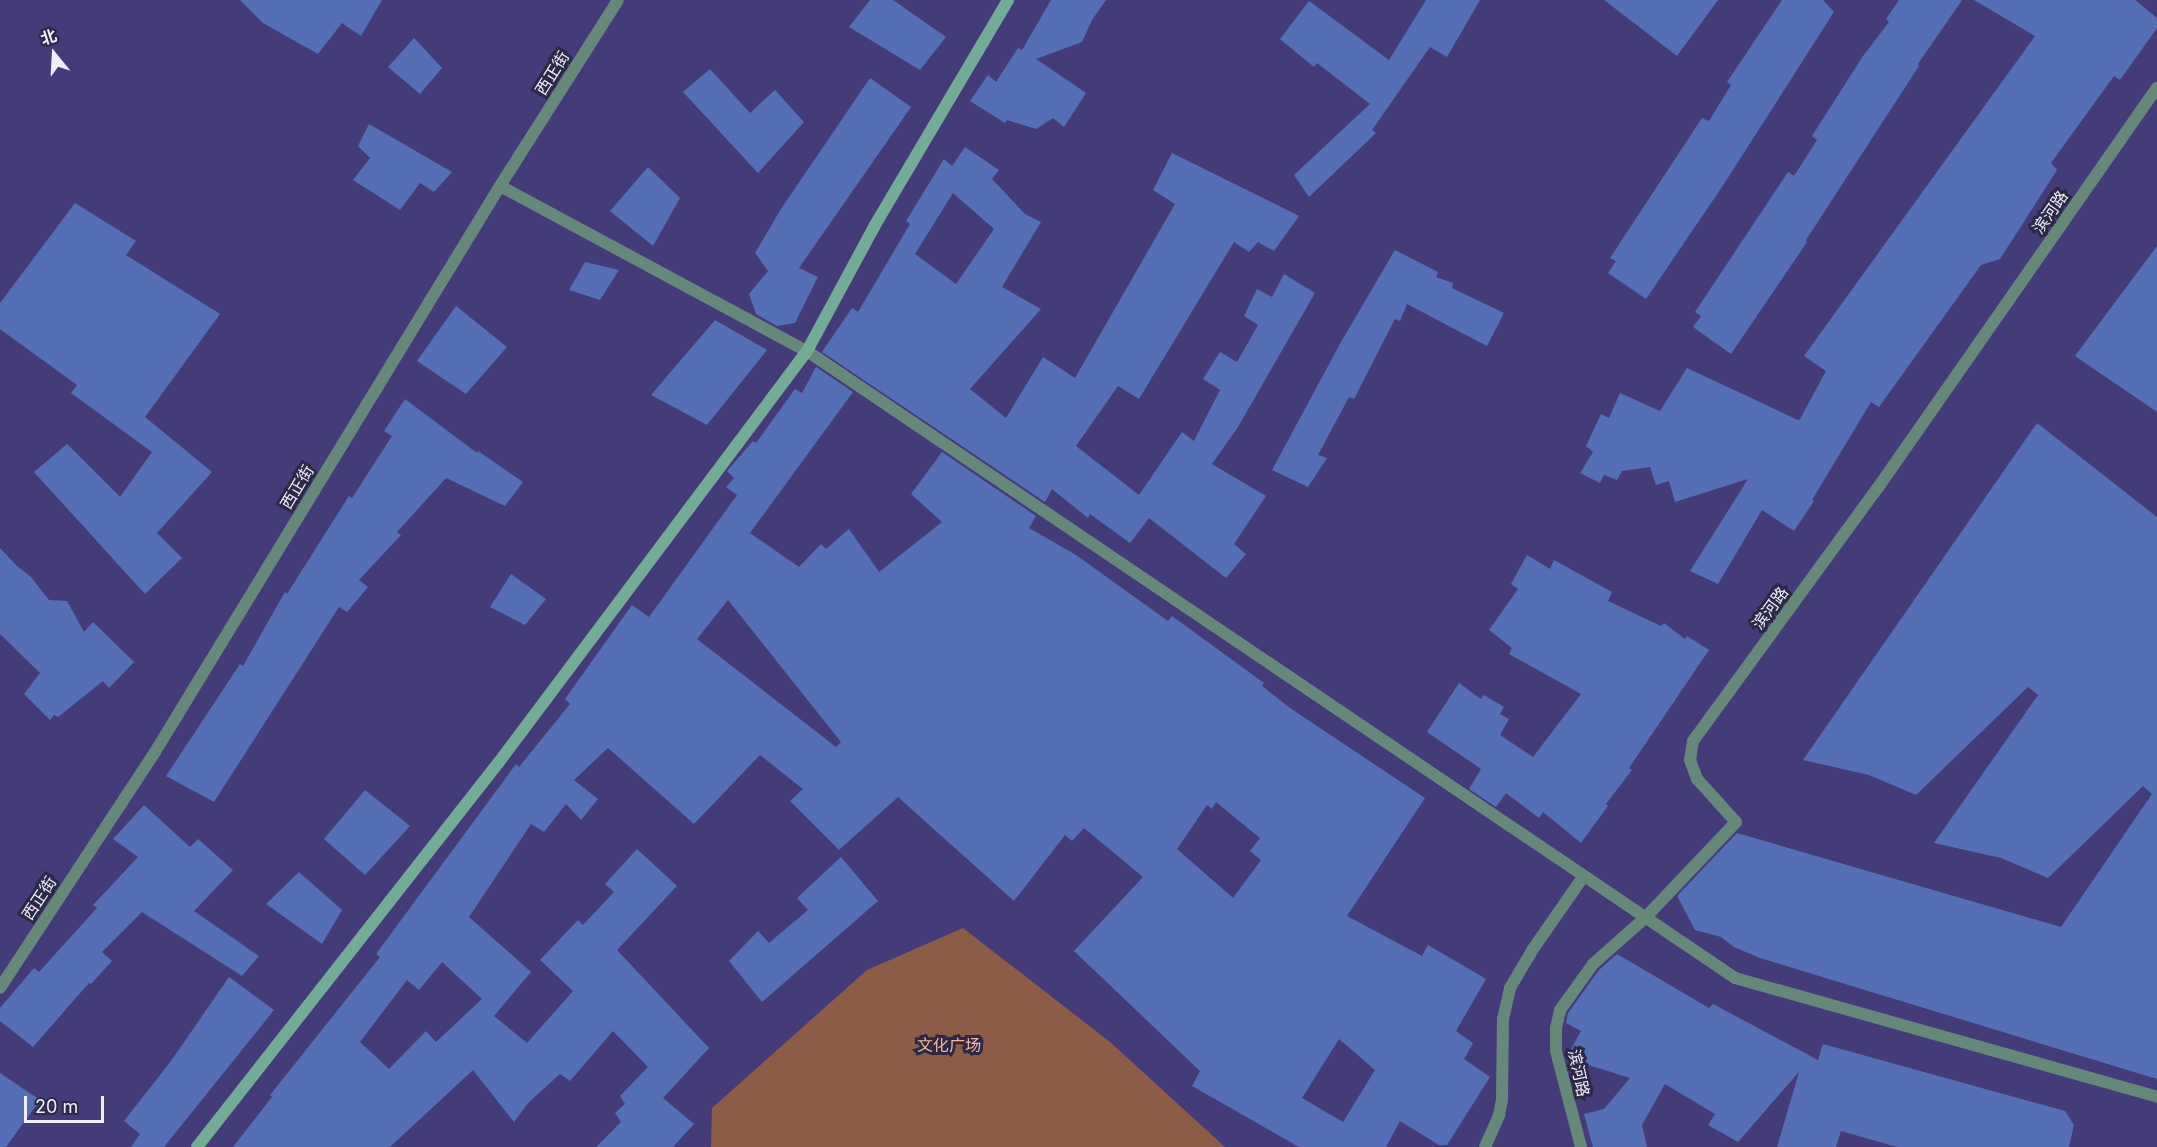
<!DOCTYPE html>
<meta charset="utf-8">
<style>
body{margin:0}
#map{position:relative;width:2157px;height:1147px;overflow:hidden;background:#443c79;font-family:Inter,"Noto Sans SC",sans-serif}
div>[style]{position:absolute}
[style*='--x']{left:calc(var(--x)*1px);top:calc(var(--y)*1px);width:calc(var(--w)*1px);rotate:calc(var(--a)*1deg)}
.green>*{inset:0;background:#8c5d46}
.building>*{inset:0;background:#546fb6}
.minor>*{height:12px;margin:-6px;padding:0 6px;transform-origin:6px;border-radius:6px;background:#658879}
.tertiary>*{height:12px;margin:-6px;padding:0 6px;transform-origin:6px;border-radius:6px;background:#658879}
.secondary>*{height:12px;margin:-6px;padding:0 6px;transform-origin:6px;border-radius:6px;background:#73ac95}
span{translate:-50% -50%;white-space:nowrap;text-align:center;line-height:1.15;-webkit-text-stroke:6px #2b2945;paint-order:stroke}
.street-label{font-size:16px;color:#f0effe}
.park-label{font-size:16px;color:#f8b797}
.north{position:absolute;left:24px;top:24px;width:60px;height:60px;-webkit-text-stroke:4px #2b2945;paint-order:stroke;rotate:342deg;font-size:16px;font-weight:700;line-height:24px;text-align:center;color:#f0effe}
.north::after{content:'';display:block;margin:auto;width:21px;height:27px;background:#f0effe;clip-path:polygon(50% 0,100% 100%,50% 72%,0 100%)}
.scale{position:absolute;left:24px;top:1096px;width:80px;height:27px;box-sizing:border-box;border:3px solid #f0effe;border-top:0;padding-left:8px;font-size:18px;line-height:21px;white-space:nowrap;color:#f0effe;-webkit-text-stroke:4px #2b2945;paint-order:stroke}
</style>
<div id="map">
<div class="green">
<div style="clip-path:polygon(963px 928px,1110px 1042px,1225px 1147px,711px 1147px,712px 1108px,867px 970px)"></div>
</div>
<div class="building">
<div style="clip-path:polygon(240px 0,382px 0,361px 36px,342px 23px,318px 54px,263px 23px)"></div>
<div style="clip-path:polygon(870px 0,893px 0,946px 37px,920px 70px,849px 27px)"></div>
<div style="clip-path:polygon(1051px 0,1106px 0,1092px 20px,1082px 42px,1036px 59px,1086px 93px,1064px 127px,1053px 118px,1036px 129px,1007px 120px,1005px 123px,970px 101px,988px 75px,996px 82px,1018px 48px,1022px 50px)"></div>
<div style="clip-path:polygon(1426px 0,1480px 0,1447px 57px,1430px 47px,1372px 130px,1376px 133px,1309px 197px,1294px 175px,1370px 104px,1317px 63px,1314px 67px,1280px 39px,1309px 1px,1389px 60px)"></div>
<div style="clip-path:polygon(1604px 0,1718px 0,1677px 56px)"></div>
<div style="clip-path:polygon(1782px 0,1823px 0,1834px 12px,1722px 187px,1646px 299px,1608px 273px,1616px 261px,1610px 258px,1702px 118px,1709px 121px,1731px 85px,1727px 82px)"></div>
<div style="clip-path:polygon(1899px 0,1962px 0,1918px 64px,1919px 66px,1806px 240px,1807px 242px,1731px 354px,1693px 327px,1701px 316px,1695px 312px,1788px 172px,1794px 176px,1817px 140px,1812px 136px,1863px 56px,1889px 22px,1886px 19px)"></div>
<div style="clip-path:polygon(1974px 0,2135px 0,2157px 18px,2157px 28px,2120px 80px,2114px 76px,2051px 163px,2057px 170px,2000px 259px,1981px 265px,1879px 407px,1871px 402px,1812px 500px,1814px 501px,1794px 531px,1762px 510px,1718px 584px,1690px 571px,1748px 479px,1675px 502px,1669px 481px,1656px 485px,1650px 467px,1622px 471px,1617px 480px,1604px 475px,1600px 483px,1580px 473px,1593px 452px,1586px 446px,1601px 414px,1609px 418px,1620px 393px,1660px 411px,1687px 368px,1798px 420px,1800px 419px,1826px 371px,1804px 356px,2035px 36px)"></div>
<div style="clip-path:polygon(414px 38px,442px 68px,420px 94px,388px 67px)"></div>
<div style="clip-path:polygon(710px 69px,750px 113px,775px 90px,804px 122px,758px 173px,683px 92px)"></div>
<div style="clip-path:polygon(870px 78px,911px 107px,799px 268px,818px 277px,795px 323px,777px 326px,756px 314px,749px 294px,768px 271px,755px 253px,781px 209px)"></div>
<div style="clip-path:polygon(369px 124px,452px 172px,434px 192px,420px 183px,400px 210px,353px 180px,370px 158px,358px 146px)"></div>
<div style="clip-path:polygon(evenodd,965px 147px,999px 170px,992px 179px,1025px 214px,1041px 222px,1002px 287px,1041px 309px,970px 389px,1006px 418px,1043px 357px,1075px 378px,1175px 204px,1153px 190px,1172px 153px,1299px 216px,1274px 251px,1258px 242px,1249px 252px,1234px 242px,1139px 399px,1118px 386px,1076px 446px,1139px 495px,1182px 432px,1194px 441px,1220px 390px,1203px 379px,1220px 352px,1237px 362px,1258px 325px,1244px 316px,1257px 289px,1272px 297px,1284px 274px,1315px 293px,1238px 427px,1212px 464px,1266px 496px,1234px 544px,1246px 554px,1226px 578px,1149px 518px,1130px 543px,1090px 514px,1088px 518px,1052px 489px,1045px 502px,822px 352px,852px 308px,858px 312px,910px 224px,906px 221px,944px 159px,952px 166px,965px 147px,953px 193px,994px 229px,956px 284px,915px 254px,953px 193px)"></div>
<div style="clip-path:polygon(648px 167px,680px 198px,653px 246px,610px 211px)"></div>
<div style="clip-path:polygon(75px 203px,136px 241px,126px 255px,220px 314px,145px 417px,212px 472px,157px 533px,182px 558px,145px 594px,34px 472px,67px 444px,120px 497px,152px 452px,71px 393px,77px 385px,0 329px,0 303px)"></div>
<div style="clip-path:polygon(2157px 246px,2157px 412px,2075px 356px)"></div>
<div style="clip-path:polygon(1395px 250px,1438px 272px,1436px 277px,1453px 283px,1452px 288px,1504px 313px,1487px 346px,1407px 304px,1400px 321px,1395px 319px,1354px 399px,1349px 397px,1318px 455px,1327px 458px,1308px 487px,1272px 470px,1341px 342px)"></div>
<div style="clip-path:polygon(585px 262px,619px 270px,600px 300px,569px 290px)"></div>
<div style="clip-path:polygon(456px 306px,507px 347px,466px 394px,417px 361px)"></div>
<div style="clip-path:polygon(715px 320px,767px 350px,707px 425px,651px 395px)"></div>
<div style="clip-path:polygon(evenodd,816px 367px,853px 392px,750px 533px,799px 567px,821px 544px,826px 549px,849px 529px,879px 572px,942px 522px,911px 494px,942px 452px,1036px 516px,1029px 528px,1076px 555px,1168px 621px,1172px 616px,1264px 683px,1262px 686px,1290px 708px,1425px 798px,1347px 916px,1422px 956px,1428px 945px,1486px 979px,1456px 1031px,1473px 1043px,1464px 1059px,1490px 1077px,1447px 1145px,1439px 1145px,1400px 1121px,1386px 1147px,1299px 1147px,1192px 1086px,1200px 1071px,1074px 951px,1143px 877px,1084px 828px,1072px 841px,1065px 835px,1014px 901px,898px 797px,839px 850px,790px 801px,803px 789px,760px 755px,694px 824px,608px 748px,574px 780px,598px 799px,581px 820px,566px 804px,544px 832px,531px 824px,469px 917px,531px 972px,494px 1016px,527px 1043px,573px 991px,540px 960px,578px 920px,583px 925px,614px 892px,605px 884px,637px 849px,677px 886px,617px 950px,709px 1048px,663px 1098px,694px 1124px,673px 1147px,596px 1147px,621px 1122px,615px 1113px,625px 1104px,620px 1096px,648px 1067px,613px 1031px,570px 1081px,560px 1074px,528px 1103px,514px 1122px,473px 1070px,390px 1147px,233px 1147px,272px 1097px,270px 1095px,380px 957px,376px 954px,516px 764px,519px 767px,570px 704px,565px 699px,632px 605px,649px 617px,737px 495px,726px 487px,734px 478px,727px 471px,753px 441px,756px 443px,795px 389px,802px 393px,816px 367px,728px 600px,841px 742px,836px 747px,697px 639px,728px 600px,816px 367px,1216px 802px,1260px 838px,1250px 851px,1261px 860px,1233px 898px,1177px 849px,1207px 805px,1212px 809px,1216px 802px,816px 367px,442px 962px,482px 999px,436px 1042px,426px 1031px,389px 1069px,360px 1042px,407px 980px,419px 990px,442px 962px,816px 367px,1339px 1039px,1375px 1070px,1343px 1122px,1302px 1098px,1339px 1039px)"></div>
<div style="clip-path:polygon(405px 399px,477px 453px,478px 451px,523px 482px,505px 506px,446px 478px,397px 532px,401px 535px,359px 580px,368px 587px,347px 612px,339px 607px,214px 802px,166px 776px,240px 664px,243px 666px,285px 592px,287px 594px,349px 496px,352px 498px,392px 436px,384px 431px)"></div>
<div style="clip-path:polygon(2037px 423px,2157px 517px,2157px 1079px,1760px 958px,1734px 947px,1721px 937px,1695px 930px,1677px 896px,1737px 833px,2061px 927px,2152px 794px,2143px 786px,2048px 878px,2001px 858px,1934px 843px,2038px 695px,2028px 687px,1916px 795px,1869px 775px,1803px 760px)"></div>
<div style="clip-path:polygon(0 548px,17px 566px,31px 577px,49px 600px,67px 601px,84px 632px,93px 622px,134px 662px,109px 688px,103px 681px,58px 717px,54px 715px,50px 720px,24px 694px,40px 673px,0 634px)"></div>
<div style="clip-path:polygon(1527px 555px,1550px 569px,1554px 560px,1612px 592px,1608px 601px,1661px 626px,1664px 623px,1685px 639px,1687px 636px,1709px 650px,1629px 768px,1632px 770px,1606px 804px,1608px 806px,1581px 843px,1543px 812px,1539px 818px,1506px 793px,1496px 807px,1469px 789px,1481px 769px,1427px 732px,1459px 683px,1481px 699px,1484px 695px,1504px 707px,1500px 714px,1509px 719px,1500px 735px,1533px 757px,1581px 694px,1509px 654px,1512px 648px,1489px 630px,1518px 589px,1511px 584px)"></div>
<div style="clip-path:polygon(511px 574px,546px 599px,525px 625px,490px 607px)"></div>
<div style="clip-path:polygon(365px 790px,410px 826px,365px 875px,324px 839px)"></div>
<div style="clip-path:polygon(144px 805px,190px 847px,198px 839px,233px 870px,194px 911px,259px 956px,242px 976px,142px 912px,102px 952px,112px 961px,91px 984px,89px 983px,33px 1047px,0 1021px,0 1008px,34px 968px,39px 972px,97px 908px,93px 905px,138px 857px,113px 839px)"></div>
<div style="clip-path:polygon(841px 857px,878px 901px,762px 1002px,729px 961px,758px 931px,769px 943px,808px 910px,797px 898px)"></div>
<div style="clip-path:polygon(299px 872px,342px 910px,322px 944px,266px 904px)"></div>
<div style="clip-path:polygon(1617px 954px,1709px 1008px,1713px 1004px,1818px 1060px,1823px 1044px,2065px 1111px,2074px 1125px,2069px 1147px,1897px 1147px,1841px 1131px,1836px 1147px,1777px 1147px,1799px 1072px,1738px 1142px,1708px 1125px,1715px 1114px,1665px 1084px,1642px 1125px,1647px 1147px,1593px 1147px,1584px 1114px,1604px 1109px,1630px 1078px,1566px 1058px,1581px 1031px,1566px 1023px,1568px 1013px,1599px 970px)"></div>
<div style="clip-path:polygon(229px 977px,274px 1010px,164px 1147px,131px 1147px,140px 1134px,124px 1121px,171px 1061px)"></div>
<div style="clip-path:polygon(0 1073px,40px 1100px,6px 1147px,0 1147px)"></div>
</div>
<div class="minor">
<div style="--x:500;--y:186;--w:349;--a:28.3"></div>
<div style="--x:807;--y:351;--w:1120;--a:34.04"></div>
<div style="--x:1735;--y:978;--w:438;--a:15.7"></div>
<div style="--x:1485;--y:1147;--w:35;--a:-66"></div>
<div style="--x:1499;--y:1115;--w:15;--a:-79"></div>
<div style="--x:1502;--y:1100;--w:81;--a:-89.3"></div>
<div style="--x:1503;--y:1019;--w:32;--a:-77"></div>
<div style="--x:1510;--y:988;--w:45;--a:-59.5"></div>
<div style="--x:1533;--y:949;--w:88;--a:-55.2"></div>
<div style="--x:1581;--y:1147;--w:99;--a:-104.6"></div>
<div style="--x:1556;--y:1051;--w:23;--a:-90"></div>
<div style="--x:1556;--y:1028;--w:18;--a:-77"></div>
<div style="--x:1560;--y:1010;--w:57;--a:-54.3"></div>
<div style="--x:1593;--y:964;--w:69;--a:-41.5"></div>
</div>
<div class="tertiary">
<div style="--x:1645;--y:918;--w:132;--a:-46.5"></div>
<div style="--x:1736;--y:822;--w:58;--a:-132.2"></div>
<div style="--x:1697;--y:779;--w:20;--a:-110"></div>
<div style="--x:1690;--y:760;--w:19;--a:-81"></div>
<div style="--x:1693;--y:741;--w:312;--a:-53.9"></div>
<div style="--x:1877;--y:489;--w:489;--a:-55.1"></div>
<div style="--x:0;--y:988;--w:282;--a:-56.7"></div>
<div style="--x:155;--y:752;--w:663;--a:-58.64"></div>
<div style="--x:500;--y:186;--w:220;--a:-57.6"></div>
</div>
<div class="secondary">
<div style="--x:197;--y:1147;--w:489;--a:-51.9"></div>
<div style="--x:499;--y:762;--w:514;--a:-53.15"></div>
<div style="--x:807;--y:351;--w:143;--a:-61.6"></div>
<div style="--x:875;--y:225;--w:261;--a:-59.4"></div>
</div>
<div class="street-label">
<span style="left:552px;top:73px;rotate:-58deg">西正街</span>
<span style="left:2050px;top:212px;rotate:-55deg">滨河路</span>
<span style="left:297px;top:487px;rotate:-59deg">西正街</span>
<span style="left:1770px;top:608px;rotate:-54deg">滨河路</span>
<span style="left:39px;top:898px;rotate:-57deg">西正街</span>
<span style="left:1579px;top:1073px;rotate:78deg">滨河路</span>
</div>
<div class="park-label">
<span style="left:949px;top:1045px">文化广场</span>
</div>
<div class="north">北</div>
<div class="scale">20 m</div>
</div>
